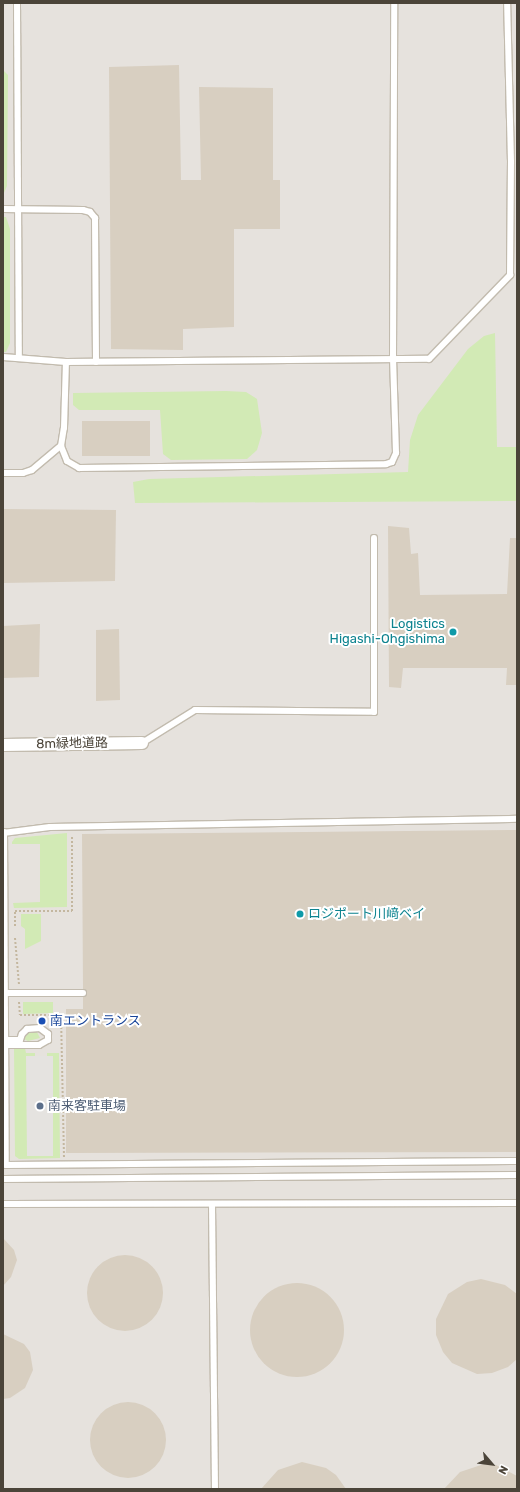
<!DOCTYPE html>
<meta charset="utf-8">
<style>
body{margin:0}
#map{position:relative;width:520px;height:1492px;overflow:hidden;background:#f6f3ec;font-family:Rubik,"Noto Sans JP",sans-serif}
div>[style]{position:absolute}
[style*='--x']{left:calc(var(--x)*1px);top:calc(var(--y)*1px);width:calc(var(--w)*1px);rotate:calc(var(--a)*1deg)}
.industrial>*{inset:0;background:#e6e2dd}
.green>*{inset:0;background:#d2eab5}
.parking>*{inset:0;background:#e5e3e0}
.building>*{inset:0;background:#d8cfc1}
.round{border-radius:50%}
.path>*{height:2px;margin-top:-1px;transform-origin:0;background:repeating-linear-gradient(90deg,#c4b79f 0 2px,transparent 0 4px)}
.roads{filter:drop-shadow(1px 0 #c2bbae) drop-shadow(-1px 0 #c2bbae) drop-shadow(0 1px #c2bbae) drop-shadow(0 -1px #c2bbae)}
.lane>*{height:6px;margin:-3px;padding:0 3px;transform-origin:3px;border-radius:3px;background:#fff}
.street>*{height:12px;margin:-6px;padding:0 6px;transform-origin:6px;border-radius:6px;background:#fff}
.dots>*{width:11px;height:11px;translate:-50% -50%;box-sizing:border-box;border:2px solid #fff;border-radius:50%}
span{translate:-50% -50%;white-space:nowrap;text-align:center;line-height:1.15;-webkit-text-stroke:4px #fff;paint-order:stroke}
.culture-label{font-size:13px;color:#0d838f}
.right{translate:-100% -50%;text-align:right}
.left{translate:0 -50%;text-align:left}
.street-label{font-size:13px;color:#4b4439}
.transit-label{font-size:13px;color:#164399}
.service-label{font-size:13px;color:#4e5e75}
.frame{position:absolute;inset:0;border:4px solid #4b4439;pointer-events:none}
.north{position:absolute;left:472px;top:1444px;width:40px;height:40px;-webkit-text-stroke:3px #fff;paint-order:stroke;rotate:118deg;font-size:11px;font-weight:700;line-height:16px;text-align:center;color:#4b4439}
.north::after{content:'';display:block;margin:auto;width:14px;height:18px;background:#4b4439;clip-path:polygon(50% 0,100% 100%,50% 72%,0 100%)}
</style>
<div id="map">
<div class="industrial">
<div style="clip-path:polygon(3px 3px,517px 3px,517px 1489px,3px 1489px)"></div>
</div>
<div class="green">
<div style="clip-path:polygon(3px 70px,8px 75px,7px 186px,3px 195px)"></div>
<div style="clip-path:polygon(3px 217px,6px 217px,10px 229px,10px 343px,6px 352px,3px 352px)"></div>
<div style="clip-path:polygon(495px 333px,497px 447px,517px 447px,517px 501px,135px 503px,133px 482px,149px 479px,408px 472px,410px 440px,418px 415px,468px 349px,484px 336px)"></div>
<div style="clip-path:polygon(226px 391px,246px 392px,257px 399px,262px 433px,257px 450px,247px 459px,171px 460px,163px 454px,160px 410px,79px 410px,73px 405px,73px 393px)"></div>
<div style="clip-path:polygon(67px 833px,67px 907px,14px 908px,13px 903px,40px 902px,40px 844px,12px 844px,12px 842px,15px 838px)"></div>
<div style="clip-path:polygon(21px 914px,41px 914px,41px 941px,25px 949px,25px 929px,21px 926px)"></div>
<div style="clip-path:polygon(23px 1002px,53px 1002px,53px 1013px,23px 1014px)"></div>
<div style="clip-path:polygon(26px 1032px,37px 1032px,40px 1038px,28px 1041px,24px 1039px)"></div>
<div style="clip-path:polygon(14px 1048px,25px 1048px,26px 1053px,35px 1053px,35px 1056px,26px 1057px,53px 1056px,47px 1056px,47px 1053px,59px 1053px,60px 1158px,19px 1159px,15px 1156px)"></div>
</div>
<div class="parking">
<div style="clip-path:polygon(26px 1056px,53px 1056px,53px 1156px,27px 1156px)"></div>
</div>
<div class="building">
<div style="clip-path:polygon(179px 65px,181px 180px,201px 180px,199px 87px,273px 88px,273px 180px,280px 180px,280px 229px,234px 229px,234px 327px,183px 329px,183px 350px,111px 349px,109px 67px)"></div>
<div style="clip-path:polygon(82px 421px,150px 421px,150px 456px,82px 456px)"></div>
<div style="clip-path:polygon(3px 509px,116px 510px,115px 581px,3px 583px)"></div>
<div style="clip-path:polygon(388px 526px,409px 528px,411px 554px,418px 553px,420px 595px,507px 594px,510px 538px,517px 538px,517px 685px,506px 685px,507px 668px,403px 668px,401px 688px,389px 687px)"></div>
<div style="clip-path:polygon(40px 624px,39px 677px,3px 678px,3px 626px)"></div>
<div style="clip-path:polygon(119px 629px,120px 700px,96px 701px,96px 630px)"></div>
<div style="clip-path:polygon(517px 830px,517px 1152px,66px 1153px,66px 1009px,83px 1009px,83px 997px,87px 993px,83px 989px,82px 834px)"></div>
<div style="clip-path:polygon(3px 1238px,14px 1250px,17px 1260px,11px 1277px,3px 1286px)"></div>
<div class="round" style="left:87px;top:1255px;width:76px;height:76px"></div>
<div style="clip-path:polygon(481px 1279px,505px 1285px,517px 1294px,517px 1359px,508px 1367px,492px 1373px,477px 1374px,452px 1363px,443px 1352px,436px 1335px,436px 1319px,448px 1294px,467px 1282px)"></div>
<div class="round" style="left:250px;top:1283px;width:94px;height:94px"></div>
<div style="clip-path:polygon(3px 1334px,24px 1344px,30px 1352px,33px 1370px,25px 1388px,10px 1398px,3px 1399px)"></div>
<div class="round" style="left:90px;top:1402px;width:76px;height:76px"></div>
<div style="clip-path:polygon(302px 1462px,326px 1468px,336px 1475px,346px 1489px,261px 1489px,278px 1470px)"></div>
<div style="clip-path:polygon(484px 1464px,496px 1465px,517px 1476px,517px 1489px,444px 1489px,460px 1472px)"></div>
</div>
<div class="path">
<div style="--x:15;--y:926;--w:15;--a:-90"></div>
<div style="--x:15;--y:911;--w:57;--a:0"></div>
<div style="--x:72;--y:911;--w:76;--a:-90"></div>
<div style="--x:15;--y:938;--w:47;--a:85.1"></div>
<div style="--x:19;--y:1002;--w:13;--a:86"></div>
<div style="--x:20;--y:1015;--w:41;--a:0"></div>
<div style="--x:61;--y:1015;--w:142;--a:88.8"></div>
</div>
<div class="roads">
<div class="lane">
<div style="--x:17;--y:3;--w:354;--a:89.7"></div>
<div style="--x:3;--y:209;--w:80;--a:0.7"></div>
<div style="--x:83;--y:210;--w:7;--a:16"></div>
<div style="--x:90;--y:212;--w:8;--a:50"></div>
<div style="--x:95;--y:218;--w:144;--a:89.6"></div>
<div style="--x:3;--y:357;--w:63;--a:4.5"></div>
<div style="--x:66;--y:362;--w:363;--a:-0.5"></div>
<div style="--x:429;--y:359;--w:117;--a:-46"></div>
<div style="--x:510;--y:275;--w:113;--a:-89.5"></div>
<div style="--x:511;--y:162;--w:159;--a:-91.4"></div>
<div style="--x:61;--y:446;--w:16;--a:68"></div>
<div style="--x:67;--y:461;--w:14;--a:30"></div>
<div style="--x:79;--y:468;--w:307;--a:-0.7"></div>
<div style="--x:386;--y:464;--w:6;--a:-18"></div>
<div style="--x:392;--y:462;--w:10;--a:-66"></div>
<div style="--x:396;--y:453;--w:94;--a:-91.8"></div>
<div style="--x:393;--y:359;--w:356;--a:-89.8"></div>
<div style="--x:3;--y:473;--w:20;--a:0"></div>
<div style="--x:23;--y:473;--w:9;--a:-18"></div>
<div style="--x:32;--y:470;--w:38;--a:-40"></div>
<div style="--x:61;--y:446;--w:18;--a:-81"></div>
<div style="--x:64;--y:428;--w:66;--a:-88.3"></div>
<div style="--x:142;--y:743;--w:62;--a:-31.9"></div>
<div style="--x:195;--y:710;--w:179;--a:0.6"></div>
<div style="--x:374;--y:712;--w:174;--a:-90"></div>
<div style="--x:4;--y:832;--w:333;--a:89.7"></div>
<div style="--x:6;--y:1165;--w:511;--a:-0.45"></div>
<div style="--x:3;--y:833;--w:47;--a:-7.3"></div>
<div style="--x:50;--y:827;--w:467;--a:-1"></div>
<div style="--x:5;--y:993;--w:78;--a:0"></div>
<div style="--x:3;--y:1040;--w:17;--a:0"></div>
<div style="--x:20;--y:1040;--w:6;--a:-72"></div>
<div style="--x:22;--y:1034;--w:7;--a:-45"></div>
<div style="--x:27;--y:1029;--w:13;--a:-4"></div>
<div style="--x:40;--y:1028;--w:10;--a:37"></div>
<div style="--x:48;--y:1034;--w:6;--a:90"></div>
<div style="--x:48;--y:1040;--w:10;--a:151"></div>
<div style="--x:39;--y:1045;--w:36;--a:180"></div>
<div style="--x:3;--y:1179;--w:514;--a:-0.45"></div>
<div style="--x:3;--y:1204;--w:514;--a:-0.11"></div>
<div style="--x:212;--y:1204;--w:285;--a:89.4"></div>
</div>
<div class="street">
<div style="--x:3;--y:745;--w:139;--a:-0.8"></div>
</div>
</div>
<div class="dots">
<div style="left:453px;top:632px;background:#0f9aa8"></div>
<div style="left:300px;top:914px;background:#0f9aa8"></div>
<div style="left:42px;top:1021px;background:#1a4fb4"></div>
<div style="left:40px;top:1106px;background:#5c6f8a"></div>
</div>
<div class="culture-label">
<span class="right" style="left:445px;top:632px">Logistics<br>Higashi-Ohgishima</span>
<span class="left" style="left:308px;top:914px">ロジポート川﨑ベイ</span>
</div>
<div class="street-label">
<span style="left:72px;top:744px;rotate:-1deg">8m緑地道路</span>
</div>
<div class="transit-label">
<span class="left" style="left:50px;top:1021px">南エントランス</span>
</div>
<div class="service-label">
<span class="left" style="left:48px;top:1106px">南来客駐車場</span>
</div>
<div class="frame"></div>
<div class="north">N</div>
</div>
